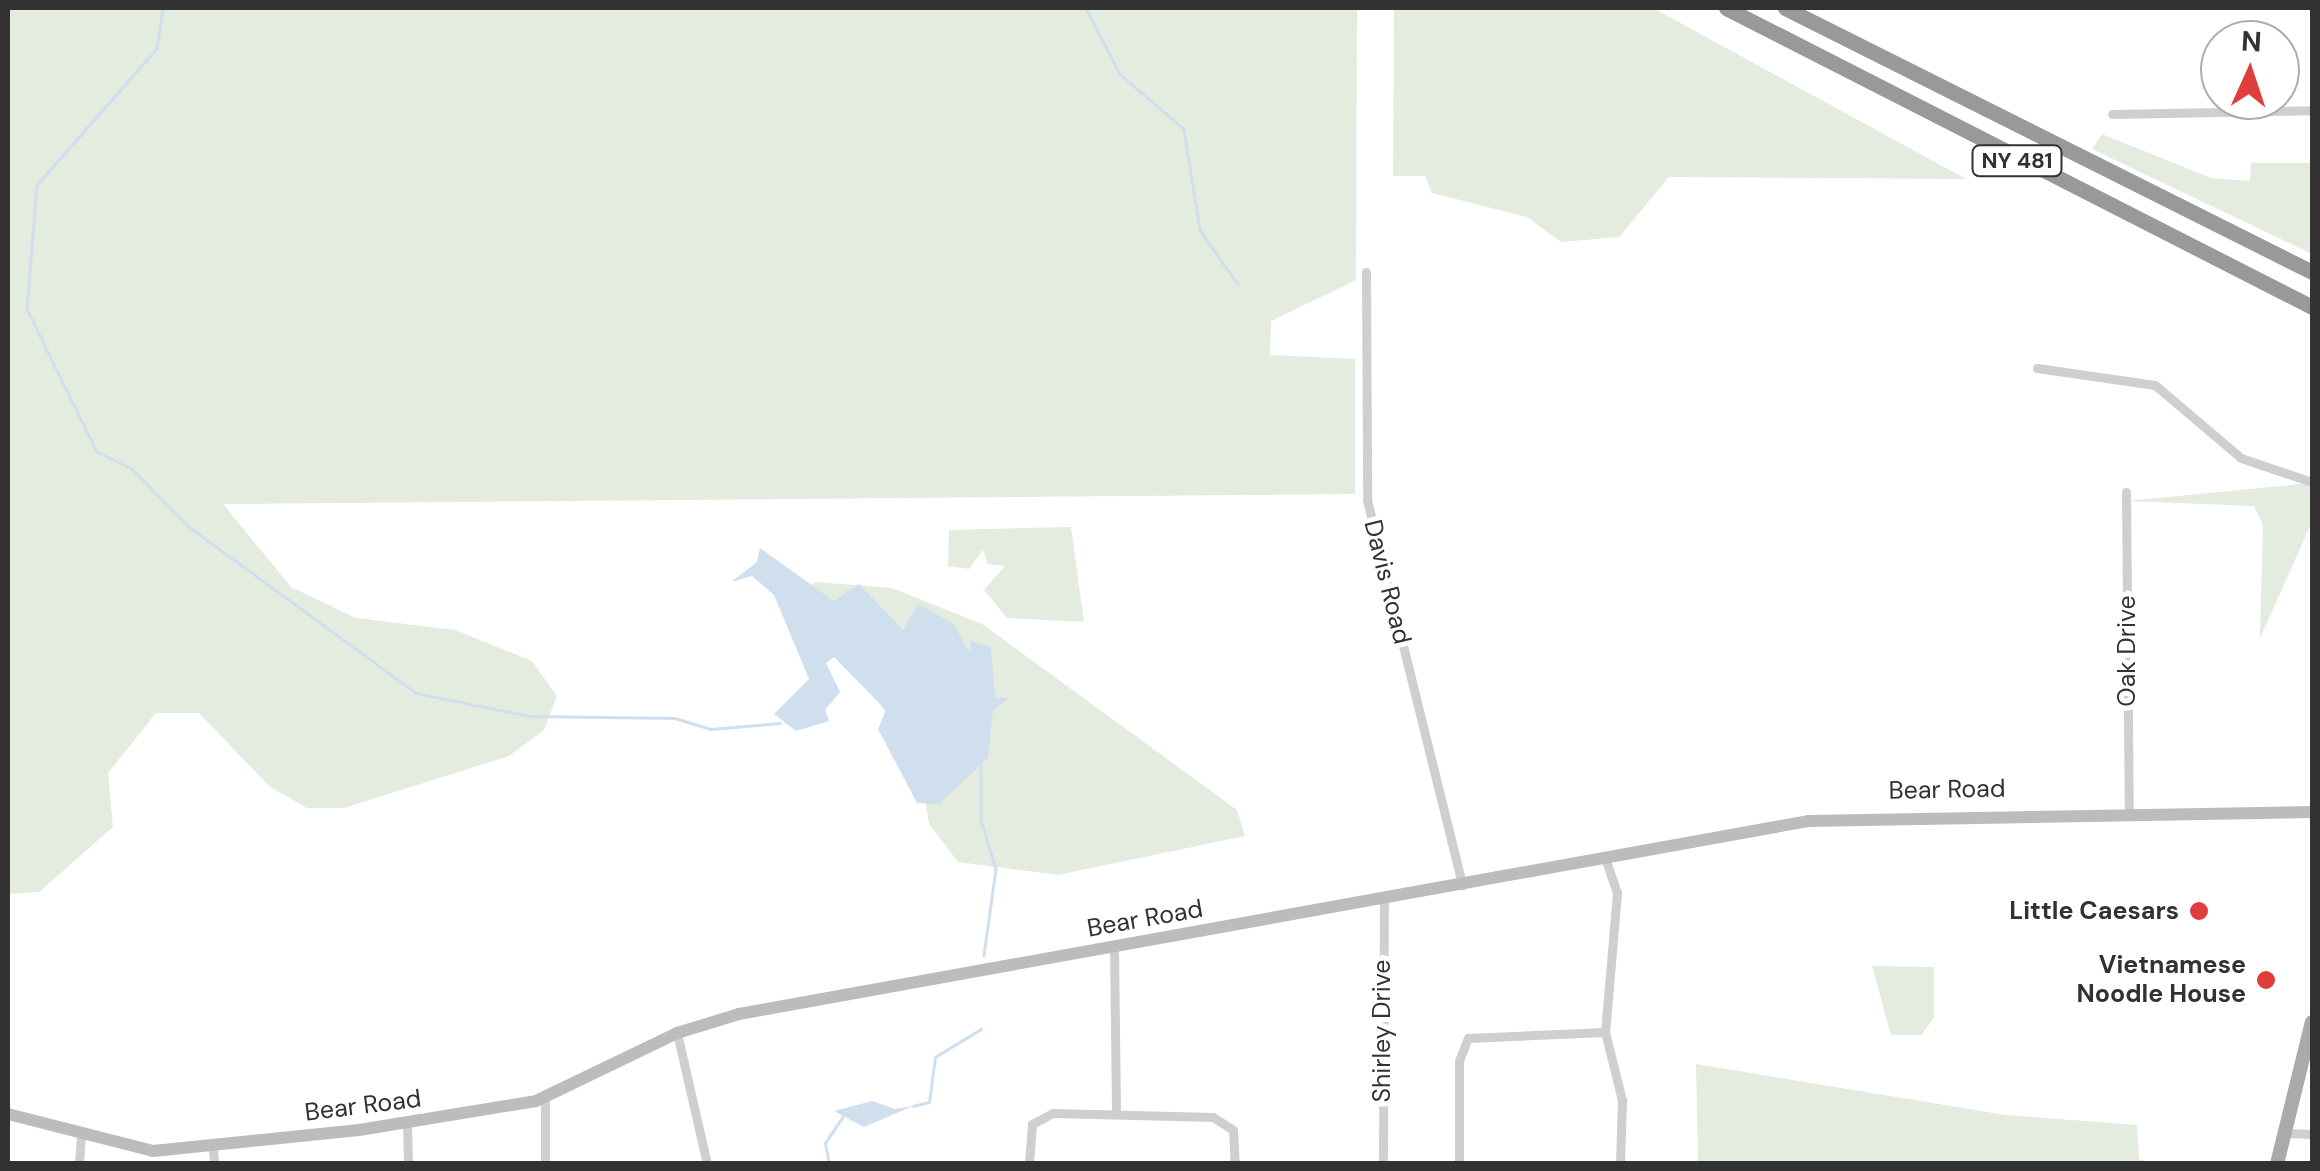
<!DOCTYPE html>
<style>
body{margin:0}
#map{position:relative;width:2320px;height:1171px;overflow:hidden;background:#fff;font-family:"DM Sans",sans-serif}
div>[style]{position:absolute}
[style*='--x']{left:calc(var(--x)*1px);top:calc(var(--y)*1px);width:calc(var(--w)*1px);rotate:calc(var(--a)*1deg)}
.green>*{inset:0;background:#e4ebdf}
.water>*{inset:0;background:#cfdfed}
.stream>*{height:2.5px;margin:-1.25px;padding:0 1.25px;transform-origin:1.25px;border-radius:1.25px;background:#cfdfed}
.street>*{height:9px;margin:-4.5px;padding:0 4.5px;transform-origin:4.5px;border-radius:4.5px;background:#cfcfcf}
.secondary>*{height:12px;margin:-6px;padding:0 6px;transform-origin:6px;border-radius:6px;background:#bcbcbc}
.primary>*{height:14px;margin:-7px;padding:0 7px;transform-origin:7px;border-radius:7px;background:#aaa}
.highway>*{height:15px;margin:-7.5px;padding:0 7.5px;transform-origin:7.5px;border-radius:7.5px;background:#999}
.dots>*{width:28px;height:28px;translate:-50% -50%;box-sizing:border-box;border:5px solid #fff;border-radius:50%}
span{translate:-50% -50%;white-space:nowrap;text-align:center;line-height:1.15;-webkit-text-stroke:10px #fff;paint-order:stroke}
.shield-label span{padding:2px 8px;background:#fff;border:2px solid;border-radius:8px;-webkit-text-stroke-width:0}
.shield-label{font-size:22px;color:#323232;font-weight:700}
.street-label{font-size:25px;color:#323232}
.poi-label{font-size:25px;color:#323232;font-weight:700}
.right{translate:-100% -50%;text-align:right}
.frame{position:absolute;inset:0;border:10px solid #323232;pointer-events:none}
.north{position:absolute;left:2200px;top:20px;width:100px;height:100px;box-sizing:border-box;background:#fff;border:2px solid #adadad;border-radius:50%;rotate:3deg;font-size:28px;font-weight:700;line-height:40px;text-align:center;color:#323232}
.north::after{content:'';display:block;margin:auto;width:35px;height:45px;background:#e03e3d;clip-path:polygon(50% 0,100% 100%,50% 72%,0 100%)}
</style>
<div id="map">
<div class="green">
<div style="clip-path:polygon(8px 8px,1357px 8px,1356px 280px,1271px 321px,1270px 355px,1355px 359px,1355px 494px,223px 504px,291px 587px,356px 618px,455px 630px,532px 661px,557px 696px,544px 730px,509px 756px,344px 808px,307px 808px,270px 787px,199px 713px,156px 713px,108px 773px,113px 827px,39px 892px,8px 894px)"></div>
<div style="clip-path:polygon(1394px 8px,1653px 8px,1966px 179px,1669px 177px,1619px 237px,1561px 242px,1527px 217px,1432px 193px,1425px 176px,1393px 176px)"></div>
<div style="clip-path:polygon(2102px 134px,2211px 178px,2250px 181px,2251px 163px,2312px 163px,2312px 254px,2092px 149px)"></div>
<div style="clip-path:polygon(2312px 483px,2312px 522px,2260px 638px,2263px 525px,2254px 506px,2127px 501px)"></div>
<div style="clip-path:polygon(1071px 527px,1084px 622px,1007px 618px,984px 590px,1005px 566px,988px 564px,983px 550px,969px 569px,948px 566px,949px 530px)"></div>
<div style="clip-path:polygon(815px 582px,892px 588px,982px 624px,1237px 810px,1245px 836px,1058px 875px,958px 862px,929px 824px,921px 772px,897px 728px,801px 592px)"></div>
<div style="clip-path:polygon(1872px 966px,1934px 967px,1934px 1018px,1921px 1035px,1891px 1035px)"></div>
<div style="clip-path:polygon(1696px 1064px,2005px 1115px,2137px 1125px,2139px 1159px,2152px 1163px,1698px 1163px)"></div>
</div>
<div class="water">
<div style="clip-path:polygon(760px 548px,834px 601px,859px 584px,903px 630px,918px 604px,954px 624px,969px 652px,971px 641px,991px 647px,995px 698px,1009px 698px,993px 710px,988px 758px,939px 804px,917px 803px,878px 729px,886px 710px,834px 657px,826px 663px,840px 692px,825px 710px,829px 721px,796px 731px,774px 714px,809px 679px,774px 595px,752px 576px,731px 582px,757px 562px)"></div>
<div style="clip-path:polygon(872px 1101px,895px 1109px,913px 1106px,864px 1127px,834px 1111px)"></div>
</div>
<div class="stream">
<div style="--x:163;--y:8;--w:41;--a:98.3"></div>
<div style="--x:157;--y:49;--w:181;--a:131.4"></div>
<div style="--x:37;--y:185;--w:124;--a:94.6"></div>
<div style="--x:27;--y:309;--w:159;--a:63.9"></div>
<div style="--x:97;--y:452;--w:38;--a:25"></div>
<div style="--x:131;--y:468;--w:81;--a:45.5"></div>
<div style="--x:188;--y:526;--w:283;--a:36.2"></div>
<div style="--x:416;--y:693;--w:116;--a:11.4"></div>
<div style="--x:530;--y:716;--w:145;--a:0.8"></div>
<div style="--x:675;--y:718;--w:38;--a:17"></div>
<div style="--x:711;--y:729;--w:69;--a:-5"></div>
<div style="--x:1086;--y:8;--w:74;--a:62.7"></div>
<div style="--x:1120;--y:74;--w:84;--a:40.7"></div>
<div style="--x:1184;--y:129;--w:102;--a:81"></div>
<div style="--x:1200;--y:230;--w:66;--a:54.9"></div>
<div style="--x:981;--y:764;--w:56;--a:90"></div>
<div style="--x:981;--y:820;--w:51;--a:73"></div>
<div style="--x:996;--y:869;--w:87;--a:97.9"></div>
<div style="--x:913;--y:1106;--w:16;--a:-14"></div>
<div style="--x:929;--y:1102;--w:45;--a:-82.4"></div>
<div style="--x:935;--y:1057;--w:54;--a:-31.3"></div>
<div style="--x:829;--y:1164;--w:21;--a:-101"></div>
<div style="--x:825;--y:1143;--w:32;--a:-56"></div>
</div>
<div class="street">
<div style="--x:2112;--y:114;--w:200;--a:-1.1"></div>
<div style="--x:1366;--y:272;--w:228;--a:89.7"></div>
<div style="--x:1367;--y:500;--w:397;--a:76.1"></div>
<div style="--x:2037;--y:368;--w:119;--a:8.2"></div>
<div style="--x:2155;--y:385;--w:113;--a:40.3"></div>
<div style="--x:2241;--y:458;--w:75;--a:18.7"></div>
<div style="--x:2126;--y:492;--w:317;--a:89.5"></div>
<div style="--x:1605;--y:858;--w:37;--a:71"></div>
<div style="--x:1617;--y:893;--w:140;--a:94.9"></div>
<div style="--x:1605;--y:1032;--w:70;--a:76"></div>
<div style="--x:1622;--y:1100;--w:64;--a:91.8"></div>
<div style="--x:1114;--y:947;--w:167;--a:89.3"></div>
<div style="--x:677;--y:1033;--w:134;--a:77.1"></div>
<div style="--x:545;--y:1097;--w:67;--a:90"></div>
<div style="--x:407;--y:1123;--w:41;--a:88.6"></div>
<div style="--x:2284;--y:1133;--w:28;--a:2"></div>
<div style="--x:213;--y:1148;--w:16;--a:86"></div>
<div style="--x:79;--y:1164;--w:26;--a:-86"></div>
<div style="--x:1029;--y:1164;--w:40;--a:-85.7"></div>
<div style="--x:1032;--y:1124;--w:24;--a:-28"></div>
<div style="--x:1053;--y:1113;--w:160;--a:1.4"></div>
<div style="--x:1213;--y:1117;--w:24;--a:33"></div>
<div style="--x:1233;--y:1130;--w:34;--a:87"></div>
<div style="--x:1383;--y:1164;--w:264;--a:-89.8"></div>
<div style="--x:1459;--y:1164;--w:103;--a:-90"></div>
<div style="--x:1459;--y:1061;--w:25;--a:-69"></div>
<div style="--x:1468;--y:1038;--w:137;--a:-2.5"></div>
</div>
<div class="secondary">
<div style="--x:8;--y:1114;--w:150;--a:14.3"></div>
<div style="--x:153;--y:1151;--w:207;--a:-5.8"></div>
<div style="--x:359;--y:1130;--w:179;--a:-9.3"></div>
<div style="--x:536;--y:1101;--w:157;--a:-25.7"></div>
<div style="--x:677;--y:1033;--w:65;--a:-17"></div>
<div style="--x:739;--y:1014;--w:1086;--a:-10.23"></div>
<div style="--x:1808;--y:821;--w:504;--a:-1.02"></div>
</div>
<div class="primary">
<div style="--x:2277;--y:1164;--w:146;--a:-76.2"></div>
</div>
<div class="highway">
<div style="--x:1726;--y:8;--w:658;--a:27.03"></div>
<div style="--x:1785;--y:8;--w:589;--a:26.61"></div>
</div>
<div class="dots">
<div style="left:2199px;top:911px;background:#e03e3d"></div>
<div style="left:2266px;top:980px;background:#e03e3d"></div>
</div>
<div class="shield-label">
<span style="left:2017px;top:161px">NY 481</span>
</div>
<div class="street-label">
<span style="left:1387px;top:582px;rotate:76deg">Davis Road</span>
<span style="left:2127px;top:651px;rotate:-90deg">Oak Drive</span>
<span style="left:1947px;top:790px;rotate:-1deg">Bear Road</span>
<span style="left:1145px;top:919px;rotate:-10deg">Bear Road</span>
<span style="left:1382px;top:1031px;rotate:-90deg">Shirley Drive</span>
<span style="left:363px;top:1106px;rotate:-7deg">Bear Road</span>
</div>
<div class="poi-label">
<span class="right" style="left:2179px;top:911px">Little Caesars</span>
<span class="right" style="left:2246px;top:980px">Vietnamese<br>Noodle House</span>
</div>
<div class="frame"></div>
<div class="north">N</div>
</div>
